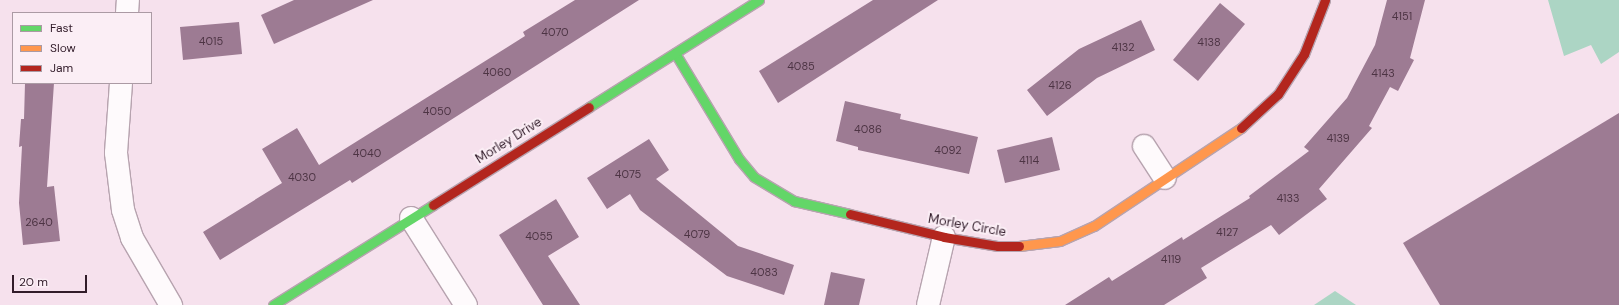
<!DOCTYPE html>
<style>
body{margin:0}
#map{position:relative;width:1619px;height:305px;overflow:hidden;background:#f6e1ed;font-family:"DM Sans",sans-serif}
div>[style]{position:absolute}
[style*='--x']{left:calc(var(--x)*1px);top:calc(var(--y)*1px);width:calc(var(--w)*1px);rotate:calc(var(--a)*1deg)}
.green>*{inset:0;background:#acd5c4}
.building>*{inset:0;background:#9d7b93}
.roads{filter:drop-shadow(1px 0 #b7a3af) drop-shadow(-1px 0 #b7a3af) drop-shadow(0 1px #b7a3af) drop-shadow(0 -1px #b7a3af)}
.street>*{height:22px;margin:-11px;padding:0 11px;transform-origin:11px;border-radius:11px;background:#fefafc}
.fast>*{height:9px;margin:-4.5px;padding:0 4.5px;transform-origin:4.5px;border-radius:4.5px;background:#63d668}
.slow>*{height:9px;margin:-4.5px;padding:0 4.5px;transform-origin:4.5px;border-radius:4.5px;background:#ff974d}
.jam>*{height:9px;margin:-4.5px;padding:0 4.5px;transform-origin:4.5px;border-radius:4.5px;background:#b3261e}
span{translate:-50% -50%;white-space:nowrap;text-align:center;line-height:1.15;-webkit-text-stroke:4px #fbeef5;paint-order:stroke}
.number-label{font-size:11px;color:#4d3444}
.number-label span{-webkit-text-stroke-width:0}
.street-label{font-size:13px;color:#321c2a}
.legend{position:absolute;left:12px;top:12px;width:140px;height:72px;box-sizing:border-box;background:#fbeef5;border:1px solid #ab9aa4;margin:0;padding:5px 7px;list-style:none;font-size:12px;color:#321c2a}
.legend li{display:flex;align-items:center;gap:8px;height:20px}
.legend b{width:20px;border:1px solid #ab9aa4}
.scale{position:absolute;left:12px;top:275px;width:75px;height:18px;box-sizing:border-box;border:2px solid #321c2a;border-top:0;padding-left:5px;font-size:12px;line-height:14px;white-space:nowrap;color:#321c2a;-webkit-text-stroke:3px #fbeef5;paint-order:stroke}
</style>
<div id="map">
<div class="green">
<div style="clip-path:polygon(1548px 0,1619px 0,1619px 52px,1601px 64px,1591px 45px,1564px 56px)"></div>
<div style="clip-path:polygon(1335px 291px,1356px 305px,1314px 305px)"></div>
</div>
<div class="building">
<div style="clip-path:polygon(294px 0,373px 0,274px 44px,261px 15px)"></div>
<div style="clip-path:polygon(575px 0,639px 0,352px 183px,350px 180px,220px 260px,203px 232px,282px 183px,262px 149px,297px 128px,319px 165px,525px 36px,523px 32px)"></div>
<div style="clip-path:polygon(873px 0,938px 0,778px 103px,759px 71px)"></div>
<div style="clip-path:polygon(1387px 0,1425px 0,1410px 58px,1414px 60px,1398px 91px,1390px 87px,1369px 126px,1372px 128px,1319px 189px,1327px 199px,1279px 235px,1271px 225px,1201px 268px,1207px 278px,1164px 305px,1065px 305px,1109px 277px,1112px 281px,1182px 237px,1183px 240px,1250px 198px,1249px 196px,1309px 151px,1304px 147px,1347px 98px,1375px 45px)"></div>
<div style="clip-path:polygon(1220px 3px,1245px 24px,1198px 81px,1173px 60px)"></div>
<div style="clip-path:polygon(1141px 20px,1155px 50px,1097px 78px,1047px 116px,1027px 90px,1079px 49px)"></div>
<div style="clip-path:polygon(239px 22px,242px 54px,183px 60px,180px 27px)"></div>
<div style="clip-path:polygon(25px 83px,54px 83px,47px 187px,54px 186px,60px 241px,23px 245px,19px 203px,22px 146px,19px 147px,21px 119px,24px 119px)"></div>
<div style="clip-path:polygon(845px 101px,901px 114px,900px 119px,978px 137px,969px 174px,858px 150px,858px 147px,836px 141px)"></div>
<div style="clip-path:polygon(1619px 113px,1619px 305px,1440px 305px,1403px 243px)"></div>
<div style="clip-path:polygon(1052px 137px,1060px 170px,1005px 183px,997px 150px)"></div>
<div style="clip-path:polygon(649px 139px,669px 170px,656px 179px,738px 246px,794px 265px,784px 295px,727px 276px,640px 210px,630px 194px,607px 209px,587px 178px)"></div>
<div style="clip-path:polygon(556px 199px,579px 237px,548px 256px,580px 305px,543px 305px,499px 235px)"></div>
<div style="clip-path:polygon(831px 272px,865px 279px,859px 305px,824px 305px)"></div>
</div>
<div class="roads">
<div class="street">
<div style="--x:127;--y:13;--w:13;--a:-86"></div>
<div style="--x:121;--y:83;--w:70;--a:94.1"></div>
<div style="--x:116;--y:153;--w:57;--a:83"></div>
<div style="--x:123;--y:210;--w:29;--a:72"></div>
<div style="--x:132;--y:238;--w:78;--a:59.8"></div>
<div style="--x:1144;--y:146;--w:38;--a:57"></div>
<div style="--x:411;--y:218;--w:103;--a:57.7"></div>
<div style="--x:928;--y:305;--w:70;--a:-76.8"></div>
</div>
<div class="fast">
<div style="--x:675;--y:53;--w:124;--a:58.9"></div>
<div style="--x:739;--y:159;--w:23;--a:50"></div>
<div style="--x:754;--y:177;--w:47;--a:31"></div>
<div style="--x:794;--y:201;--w:57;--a:13.1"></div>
<div style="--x:589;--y:107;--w:201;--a:-32.2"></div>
<div style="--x:273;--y:305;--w:189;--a:-32"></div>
</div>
<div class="slow">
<div style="--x:1019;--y:246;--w:41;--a:-7"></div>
<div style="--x:1060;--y:241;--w:37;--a:-24"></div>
<div style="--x:1094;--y:226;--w:177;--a:-33.7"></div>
</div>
<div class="jam">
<div style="--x:1241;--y:128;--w:50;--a:-42.6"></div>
<div style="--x:1278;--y:94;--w:48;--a:-57"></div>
<div style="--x:1304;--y:54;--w:58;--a:-68.7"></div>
<div style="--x:433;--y:205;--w:184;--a:-32.1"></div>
<div style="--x:850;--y:214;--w:97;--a:13.7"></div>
<div style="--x:944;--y:237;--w:55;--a:9.5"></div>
<div style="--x:998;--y:246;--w:21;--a:0"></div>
</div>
</div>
<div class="number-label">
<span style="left:1402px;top:16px">4151</span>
<span style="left:555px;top:32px">4070</span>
<span style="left:211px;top:41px">4015</span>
<span style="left:1209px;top:42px">4138</span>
<span style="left:1123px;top:47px">4132</span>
<span style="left:801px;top:66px">4085</span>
<span style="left:497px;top:72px">4060</span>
<span style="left:1383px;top:73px">4143</span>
<span style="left:1060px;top:85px">4126</span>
<span style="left:437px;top:111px">4050</span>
<span style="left:868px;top:129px">4086</span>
<span style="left:1338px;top:138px">4139</span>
<span style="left:948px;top:150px">4092</span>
<span style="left:367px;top:153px">4040</span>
<span style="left:1029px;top:160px">4114</span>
<span style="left:628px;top:174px">4075</span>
<span style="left:302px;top:177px">4030</span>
<span style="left:1288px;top:198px">4133</span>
<span style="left:39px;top:222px">2640</span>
<span style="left:1227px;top:232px">4127</span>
<span style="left:697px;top:234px">4079</span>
<span style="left:539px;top:236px">4055</span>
<span style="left:1171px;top:259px">4119</span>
<span style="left:764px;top:272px">4083</span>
</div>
<div class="street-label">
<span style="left:509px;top:141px;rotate:-32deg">Morley Drive</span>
<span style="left:967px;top:226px;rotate:10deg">Morley Circle</span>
</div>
<ul class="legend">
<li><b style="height:5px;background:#63d668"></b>Fast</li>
<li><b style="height:5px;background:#ff974d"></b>Slow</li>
<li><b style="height:5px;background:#b3261e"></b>Jam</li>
</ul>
<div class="scale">20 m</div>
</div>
